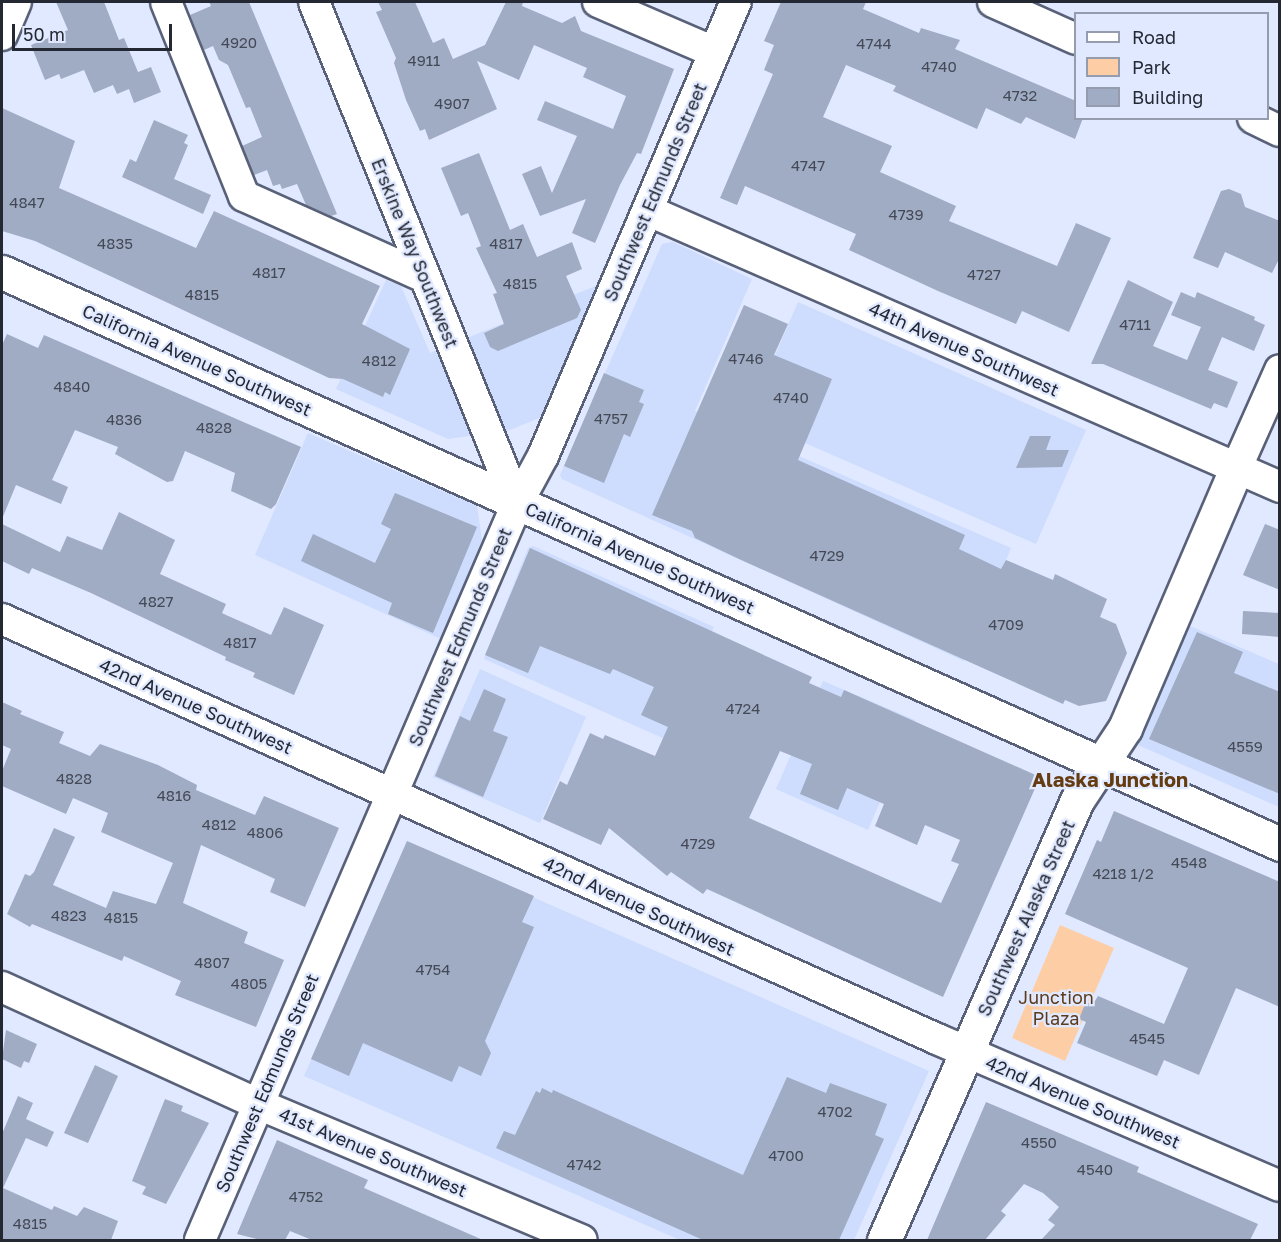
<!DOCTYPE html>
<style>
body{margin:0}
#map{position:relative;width:1281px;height:1242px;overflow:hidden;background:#e0e9ff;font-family:"Golos Text",sans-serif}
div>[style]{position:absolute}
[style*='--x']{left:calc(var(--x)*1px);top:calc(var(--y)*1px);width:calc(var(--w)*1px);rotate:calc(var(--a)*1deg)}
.built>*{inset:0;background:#cedcfd}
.green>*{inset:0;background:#fdcea5}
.building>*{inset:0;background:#a0abc4}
.roads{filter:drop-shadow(2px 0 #586178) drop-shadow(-2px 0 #586178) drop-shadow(0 2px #586178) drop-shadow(0 -2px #586178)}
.minor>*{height:30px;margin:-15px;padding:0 15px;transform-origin:15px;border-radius:15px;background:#fff}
.major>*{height:33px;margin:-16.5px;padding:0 16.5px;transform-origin:16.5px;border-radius:16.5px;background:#fff}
span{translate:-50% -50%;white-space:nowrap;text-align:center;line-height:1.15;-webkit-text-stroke:4.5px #e0e9ff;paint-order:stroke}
.number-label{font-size:15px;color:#434956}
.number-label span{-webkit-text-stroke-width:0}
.street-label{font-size:18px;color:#242832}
.park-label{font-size:18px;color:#5c3b1d}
.neighbourhood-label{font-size:20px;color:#653c12;font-weight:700}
.frame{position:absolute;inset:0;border:3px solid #242832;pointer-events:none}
.legend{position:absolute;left:1074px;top:12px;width:195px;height:108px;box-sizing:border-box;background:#e0e9ff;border:2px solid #959cad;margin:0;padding:8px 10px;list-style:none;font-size:18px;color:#242832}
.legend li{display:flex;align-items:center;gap:12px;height:30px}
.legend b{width:30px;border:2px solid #959cad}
.scale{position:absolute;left:12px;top:24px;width:160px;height:27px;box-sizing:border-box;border:3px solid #242832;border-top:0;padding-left:8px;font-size:18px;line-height:21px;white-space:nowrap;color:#242832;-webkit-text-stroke:4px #e0e9ff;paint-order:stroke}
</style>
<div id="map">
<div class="built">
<div style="clip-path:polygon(673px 242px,752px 279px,695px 411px,1011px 548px,964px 661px,562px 479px,560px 475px,662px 244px)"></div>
<div style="clip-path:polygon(386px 280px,401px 286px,430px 353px,598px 285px,544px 416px,510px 430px,448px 439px,336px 389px)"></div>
<div style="clip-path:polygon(798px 302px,1086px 430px,1036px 544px,748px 418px)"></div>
<div style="clip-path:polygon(308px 433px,477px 506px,482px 540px,441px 639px,255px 555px)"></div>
<div style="clip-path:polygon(533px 546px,714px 627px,665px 739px,484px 659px,528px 548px)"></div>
<div style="clip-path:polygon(1190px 626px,1279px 664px,1279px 807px,1138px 745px)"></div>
<div style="clip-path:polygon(480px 669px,586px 717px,540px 823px,433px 777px)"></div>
<div style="clip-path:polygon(823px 681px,915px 720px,868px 830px,776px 789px)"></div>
<div style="clip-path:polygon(407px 842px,929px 1071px,854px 1240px,680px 1240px,304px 1076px)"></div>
</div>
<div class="green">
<div style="clip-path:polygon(1060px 925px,1114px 948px,1065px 1061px,1012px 1038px)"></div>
</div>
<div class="building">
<div style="clip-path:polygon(56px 2px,104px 2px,119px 40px,124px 38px,138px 72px,151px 67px,161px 92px,134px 103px,129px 89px,117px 94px,113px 85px,94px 93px,84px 70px,61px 79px,59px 74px,45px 80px,31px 45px,68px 30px)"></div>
<div style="clip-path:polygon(209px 2px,249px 2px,337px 214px,331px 216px,306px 205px,297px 184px,282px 189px,280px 184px,273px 186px,267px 170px,254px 175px,242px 146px,262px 137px,250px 107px,246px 108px,228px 65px,219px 60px,213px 46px,204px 50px,190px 15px,211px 6px)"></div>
<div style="clip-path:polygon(378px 2px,415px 2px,433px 43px,444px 38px,453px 59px,485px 45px,506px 2px,523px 2px,522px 6px,562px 23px,575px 16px,581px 31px,674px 69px,641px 154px,637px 153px,620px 185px,595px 243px,572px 233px,586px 199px,540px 216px,522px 174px,541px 166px,552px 193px,577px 136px,537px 120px,545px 101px,613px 129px,626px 96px,583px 77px,587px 68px,534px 45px,519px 80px,477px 61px,497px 109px,429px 140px,425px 129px,420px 131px,406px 100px,394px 63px,396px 58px,376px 12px,382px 10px)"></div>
<div style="clip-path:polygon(781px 2px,866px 2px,863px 9px,919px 33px,921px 28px,960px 40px,955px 49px,1076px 101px,1076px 118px,1083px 118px,1075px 139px,1026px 117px,1021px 124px,986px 108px,977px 129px,893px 91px,896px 86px,846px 65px,823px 117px,892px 146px,880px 172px,956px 206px,949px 221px,1057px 266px,1076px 223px,1111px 238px,1069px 332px,1022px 311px,1016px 324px,938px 291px,849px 250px,856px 234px,745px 186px,737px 205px,720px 198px,773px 74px,764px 70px,774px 45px,764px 41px)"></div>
<div style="clip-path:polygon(2px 108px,75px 141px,59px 188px,196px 248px,214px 211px,380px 286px,362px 324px,410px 349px,390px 395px,385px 392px,383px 397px,343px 379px,329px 378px,35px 241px,2px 231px)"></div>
<div style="clip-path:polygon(154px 120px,188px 135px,184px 143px,188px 145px,174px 179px,211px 195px,203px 214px,122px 177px,130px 159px,136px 162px)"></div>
<div style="clip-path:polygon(479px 153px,510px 230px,523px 224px,537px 257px,572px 242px,582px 269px,566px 276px,581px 310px,577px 318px,498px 351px,490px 347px,484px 333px,504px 324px,493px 294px,497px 293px,476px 248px,481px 246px,468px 213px,461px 216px,441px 168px)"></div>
<div style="clip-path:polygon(1229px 189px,1241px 194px,1245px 207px,1280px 221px,1280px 257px,1272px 273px,1225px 252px,1218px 268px,1193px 258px,1221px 191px)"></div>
<div style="clip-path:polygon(1128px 280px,1173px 302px,1153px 346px,1187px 360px,1201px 327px,1171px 315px,1181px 292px,1195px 298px,1197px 292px,1255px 317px,1254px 320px,1265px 325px,1254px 351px,1222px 337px,1208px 370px,1238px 382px,1227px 408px,1214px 403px,1211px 409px,1103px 364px,1091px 364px)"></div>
<div style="clip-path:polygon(744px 305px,788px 324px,774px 355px,832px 379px,798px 460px,965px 535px,959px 549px,1001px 569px,1006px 560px,1053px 580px,1055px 574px,1107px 599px,1100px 617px,1116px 624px,1127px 653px,1106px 701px,1079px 706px,1065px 700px,1063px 704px,739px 559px,695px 538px,692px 531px,652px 515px)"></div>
<div style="clip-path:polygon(7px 334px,38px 348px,44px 335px,301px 447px,276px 504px,271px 509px,231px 491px,235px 473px,185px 451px,173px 481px,167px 482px,115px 454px,118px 447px,75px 430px,52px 480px,68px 487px,61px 504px,16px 485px,2px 519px,2px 345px)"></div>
<div style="clip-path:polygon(604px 373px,644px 390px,639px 402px,644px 404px,630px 437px,624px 434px,604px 483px,564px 466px)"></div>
<div style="clip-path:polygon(1030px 436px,1051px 436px,1046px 450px,1069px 450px,1062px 467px,1016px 468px)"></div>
<div style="clip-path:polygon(395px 493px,477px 527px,433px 633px,388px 614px,392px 603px,301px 561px,313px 534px,375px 563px,391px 529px,381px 524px)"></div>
<div style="clip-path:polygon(119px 512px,175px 540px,160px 574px,226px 604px,222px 613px,226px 615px,271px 635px,284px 607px,324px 625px,294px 695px,253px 677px,255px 673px,225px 660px,226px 657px,91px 593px,32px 568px,29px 574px,2px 561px,2px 524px,60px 552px,67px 536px,102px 550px)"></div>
<div style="clip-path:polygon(1265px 524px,1280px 530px,1280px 590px,1243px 575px)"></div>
<div style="clip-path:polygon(evenodd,530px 548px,812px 677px,809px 683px,841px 697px,844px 690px,1040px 777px,943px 997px,707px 889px,703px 894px,671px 872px,667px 876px,609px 828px,601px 845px,543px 819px,560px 781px,567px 785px,590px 733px,603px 739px,605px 735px,655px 756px,668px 727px,641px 715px,654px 687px,613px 669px,610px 674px,540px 646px,528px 673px,485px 655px,530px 548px,780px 751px,812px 764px,800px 794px,838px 810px,847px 788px,884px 804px,875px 826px,917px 845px,925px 825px,960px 840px,951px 861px,959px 864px,941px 903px,749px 818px,780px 751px)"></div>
<div style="clip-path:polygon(1243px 611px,1280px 613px,1280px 637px,1242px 634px)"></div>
<div style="clip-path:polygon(1197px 632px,1243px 652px,1234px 673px,1280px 692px,1280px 794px,1149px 739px)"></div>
<div style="clip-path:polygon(484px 689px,506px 699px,493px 731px,508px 737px,483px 797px,435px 776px,460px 716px,470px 721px)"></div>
<div style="clip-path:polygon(2px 702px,22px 711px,20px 714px,64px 732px,59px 743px,90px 756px,100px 744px,158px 765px,197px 785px,196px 790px,255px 815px,264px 796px,339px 828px,305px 907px,270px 892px,275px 879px,201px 845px,183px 903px,248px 932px,244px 943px,284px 960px,256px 1027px,175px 995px,181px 981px,124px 956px,122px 961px,32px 924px,30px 927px,7px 914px,25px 874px,30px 876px,34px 872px,54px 828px,75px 837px,53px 885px,106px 908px,113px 891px,156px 904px,173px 863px,101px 832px,108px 813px,73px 798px,66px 814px,2px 786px,2px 771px,11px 749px,2px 745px)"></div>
<div style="clip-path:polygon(1114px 811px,1280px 882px,1280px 1007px,1236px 988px,1199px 1075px,1164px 1060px,1157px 1076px,1077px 1043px,1086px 1022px,1079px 1019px,1085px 1004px,1095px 1001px,1098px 996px,1164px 1024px,1188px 968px,1065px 914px,1097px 840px,1101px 842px)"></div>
<div style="clip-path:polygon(407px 841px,534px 896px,522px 922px,534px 927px,485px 1041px,491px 1053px,481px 1076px,459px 1066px,452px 1082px,363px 1043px,349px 1076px,311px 1059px)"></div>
<div style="clip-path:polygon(6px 1030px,37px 1044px,29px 1063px,24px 1061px,21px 1068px,2px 1059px)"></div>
<div style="clip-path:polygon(95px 1065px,118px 1076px,88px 1143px,64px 1133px)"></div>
<div style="clip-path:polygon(787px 1077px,826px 1093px,830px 1083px,887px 1104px,875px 1135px,884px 1139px,839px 1240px,703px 1240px,496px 1148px,504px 1131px,515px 1135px,536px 1091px,540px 1093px,542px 1088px,552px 1093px,553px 1090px,743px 1175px)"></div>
<div style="clip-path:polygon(18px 1096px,33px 1103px,26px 1119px,54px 1132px,47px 1147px,26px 1138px,3px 1188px,52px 1210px,54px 1206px,77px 1216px,84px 1207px,118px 1221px,111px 1240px,2px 1240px,2px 1134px)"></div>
<div style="clip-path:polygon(165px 1099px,183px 1106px,181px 1111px,209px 1123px,166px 1204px,142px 1194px,146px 1187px,132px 1181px)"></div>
<div style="clip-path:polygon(986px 1102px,1139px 1167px,1137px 1172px,1258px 1224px,1250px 1240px,1041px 1240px,1055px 1225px,1048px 1220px,1059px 1207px,1043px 1193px,1024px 1184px,1001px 1211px,1006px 1215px,985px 1240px,927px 1240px)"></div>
<div style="clip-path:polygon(277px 1140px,368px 1180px,364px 1188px,483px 1240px,312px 1240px,290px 1231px,285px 1240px,261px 1240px,237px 1234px)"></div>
</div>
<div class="roads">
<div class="minor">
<div style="--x:166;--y:2;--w:209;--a:68.1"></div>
<div style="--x:244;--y:196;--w:197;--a:24.2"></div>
<div style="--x:314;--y:2;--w:541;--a:67.98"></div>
<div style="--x:598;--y:2;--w:126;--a:23.3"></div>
<div style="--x:993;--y:2;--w:91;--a:24"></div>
<div style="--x:2;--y:35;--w:36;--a:-67"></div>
<div style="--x:1253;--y:118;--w:30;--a:26"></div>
<div style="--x:649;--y:211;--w:689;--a:23.62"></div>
<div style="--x:1236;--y:469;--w:108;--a:-66"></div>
<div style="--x:2;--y:619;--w:1025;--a:24.19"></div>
<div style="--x:937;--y:1039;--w:373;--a:23.2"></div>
<div style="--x:2;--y:987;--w:281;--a:24.6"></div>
<div style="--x:258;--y:1104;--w:351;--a:22.8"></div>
<div style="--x:200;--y:1240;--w:801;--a:-66.7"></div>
<div style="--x:517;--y:504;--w:55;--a:-61.6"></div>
<div style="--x:543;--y:456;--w:493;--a:-67"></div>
</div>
<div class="major">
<div style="--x:2;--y:272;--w:1400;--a:24.11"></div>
<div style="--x:884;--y:1240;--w:482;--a:-66.3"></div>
<div style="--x:1078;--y:799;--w:85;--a:-56.5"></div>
<div style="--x:1125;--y:728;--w:282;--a:-66.8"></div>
</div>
</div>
<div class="number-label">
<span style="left:239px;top:43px">4920</span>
<span style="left:874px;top:44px">4744</span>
<span style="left:424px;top:61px">4911</span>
<span style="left:939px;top:67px">4740</span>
<span style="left:1020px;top:96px">4732</span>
<span style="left:452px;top:104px">4907</span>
<span style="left:808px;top:166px">4747</span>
<span style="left:27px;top:203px">4847</span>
<span style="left:906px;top:215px">4739</span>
<span style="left:115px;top:244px">4835</span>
<span style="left:506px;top:244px">4817</span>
<span style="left:269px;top:273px">4817</span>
<span style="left:984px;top:275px">4727</span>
<span style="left:520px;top:284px">4815</span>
<span style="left:202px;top:295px">4815</span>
<span style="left:1135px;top:325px">4711</span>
<span style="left:746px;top:359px">4746</span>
<span style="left:379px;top:361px">4812</span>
<span style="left:72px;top:387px">4840</span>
<span style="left:791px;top:398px">4740</span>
<span style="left:611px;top:419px">4757</span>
<span style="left:124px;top:420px">4836</span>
<span style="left:214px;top:428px">4828</span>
<span style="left:827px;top:556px">4729</span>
<span style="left:156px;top:602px">4827</span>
<span style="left:1006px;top:625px">4709</span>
<span style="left:240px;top:643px">4817</span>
<span style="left:743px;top:709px">4724</span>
<span style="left:1245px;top:747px">4559</span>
<span style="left:74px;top:779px">4828</span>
<span style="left:174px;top:796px">4816</span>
<span style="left:219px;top:825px">4812</span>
<span style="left:265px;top:833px">4806</span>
<span style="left:698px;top:844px">4729</span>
<span style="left:1189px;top:863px">4548</span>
<span style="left:1123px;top:874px">4218 1/2</span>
<span style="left:69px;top:916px">4823</span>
<span style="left:121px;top:918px">4815</span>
<span style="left:212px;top:963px">4807</span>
<span style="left:433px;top:970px">4754</span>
<span style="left:249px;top:984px">4805</span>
<span style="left:1147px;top:1039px">4545</span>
<span style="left:835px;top:1112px">4702</span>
<span style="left:1039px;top:1143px">4550</span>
<span style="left:786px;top:1156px">4700</span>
<span style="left:584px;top:1165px">4742</span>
<span style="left:1095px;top:1170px">4540</span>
<span style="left:306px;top:1197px">4752</span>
<span style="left:30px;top:1224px">4815</span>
</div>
<div class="street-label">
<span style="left:655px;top:192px;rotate:-67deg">Southwest Edmunds Street</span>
<span style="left:415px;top:253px;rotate:68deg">Erskine Way Southwest</span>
<span style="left:964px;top:349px;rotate:24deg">44th Avenue Southwest</span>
<span style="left:197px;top:360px;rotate:24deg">California Avenue Southwest</span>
<span style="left:640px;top:558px;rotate:24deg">California Avenue Southwest</span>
<span style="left:460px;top:637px;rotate:-67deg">Southwest Edmunds Street</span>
<span style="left:196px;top:706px;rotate:24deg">42nd Avenue Southwest</span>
<span style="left:639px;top:906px;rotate:25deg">42nd Avenue Southwest</span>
<span style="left:1026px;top:918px;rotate:-66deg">Southwest Alaska Street</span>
<span style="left:267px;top:1083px;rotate:-67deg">Southwest Edmunds Street</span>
<span style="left:1083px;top:1102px;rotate:23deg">42nd Avenue Southwest</span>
<span style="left:373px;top:1152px;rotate:23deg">41st Avenue Southwest</span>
</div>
<div class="park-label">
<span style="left:1056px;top:1008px">Junction<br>Plaza</span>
</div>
<div class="neighbourhood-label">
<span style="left:1110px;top:779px">Alaska Junction</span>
</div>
<div class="frame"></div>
<ul class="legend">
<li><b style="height:8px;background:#fff"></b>Road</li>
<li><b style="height:16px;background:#fdcea5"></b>Park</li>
<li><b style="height:16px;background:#a0abc4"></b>Building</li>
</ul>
<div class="scale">50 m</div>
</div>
